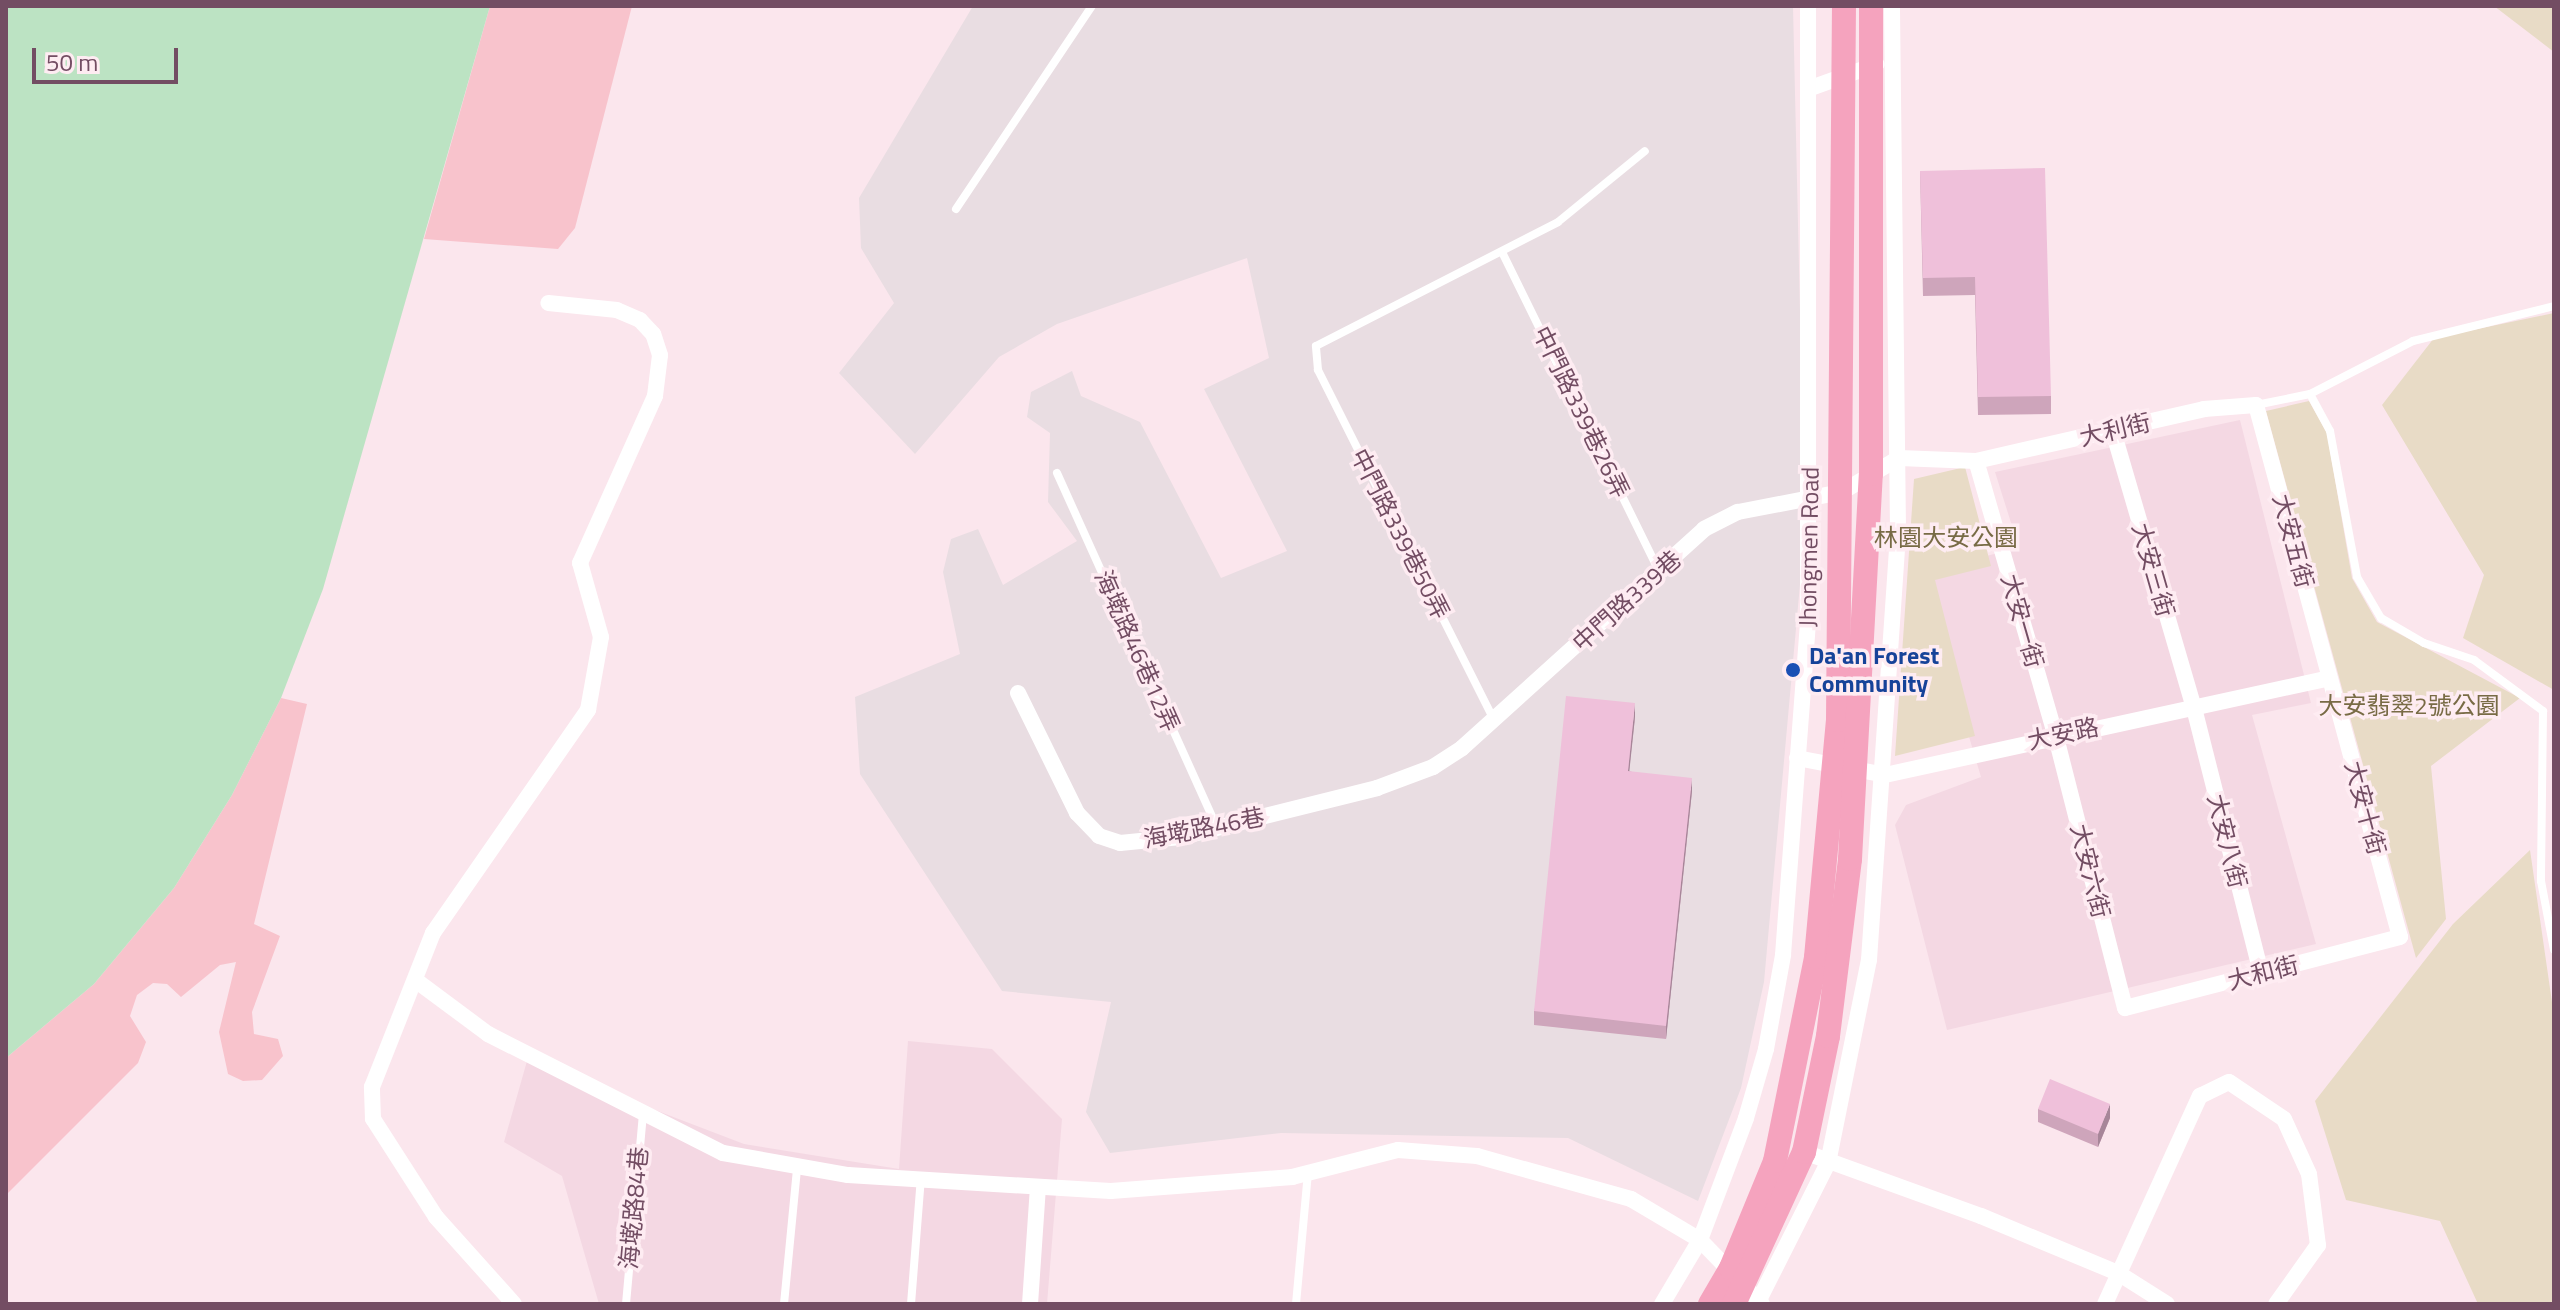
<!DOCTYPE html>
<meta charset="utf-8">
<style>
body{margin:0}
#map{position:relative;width:2560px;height:1310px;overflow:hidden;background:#fbe6ed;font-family:"Titillium Web","Noto Sans TC",sans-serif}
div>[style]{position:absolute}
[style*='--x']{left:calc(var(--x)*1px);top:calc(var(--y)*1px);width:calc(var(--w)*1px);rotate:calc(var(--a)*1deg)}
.residential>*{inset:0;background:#f4d8e3}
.industrial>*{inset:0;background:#e9dde2}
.green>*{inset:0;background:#e8dbc6}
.sand>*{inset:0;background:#f8c3cc}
.water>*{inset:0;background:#bce3c3}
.lane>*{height:8px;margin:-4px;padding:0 4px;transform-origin:4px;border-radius:4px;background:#fff}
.street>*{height:16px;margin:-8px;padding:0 8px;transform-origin:8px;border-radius:8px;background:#fff}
.primary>*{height:24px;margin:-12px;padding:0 12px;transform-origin:12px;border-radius:12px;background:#f5a3be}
.wall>*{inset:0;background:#cea5bb}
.shaded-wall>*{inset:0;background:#a78699}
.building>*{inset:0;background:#efc0da}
.dots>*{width:22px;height:22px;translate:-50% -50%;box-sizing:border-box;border:4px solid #feecf2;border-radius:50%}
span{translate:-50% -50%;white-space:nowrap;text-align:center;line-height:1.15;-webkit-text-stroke:7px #feecf2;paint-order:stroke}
.street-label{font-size:24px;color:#734d63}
.park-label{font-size:24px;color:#786b45}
.transit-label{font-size:24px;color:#164399;font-weight:700}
.left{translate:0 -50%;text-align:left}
.frame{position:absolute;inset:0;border:8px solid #734d63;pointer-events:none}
.scale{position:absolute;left:32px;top:48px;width:146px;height:36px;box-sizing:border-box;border:4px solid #734d63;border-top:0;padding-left:10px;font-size:24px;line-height:28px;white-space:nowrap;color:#734d63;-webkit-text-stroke:6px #feecf2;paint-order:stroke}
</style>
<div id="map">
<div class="residential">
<div style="clip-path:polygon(2240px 420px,2311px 703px,2252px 715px,2316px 944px,1947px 1030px,1895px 825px,1906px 805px,1981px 777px,1920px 572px,2019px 548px,1995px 472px)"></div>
<div style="clip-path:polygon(908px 1041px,992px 1049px,1062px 1119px,1047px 1304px,599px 1304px,562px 1176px,504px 1142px,527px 1061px,744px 1144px,899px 1169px)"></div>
</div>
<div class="industrial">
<div style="clip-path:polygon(973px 6px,1793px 6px,1805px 529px,1764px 982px,1741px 1088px,1698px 1201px,1568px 1138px,1281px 1133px,1110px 1153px,1086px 1112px,1111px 1002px,1002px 991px,860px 774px,855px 697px,960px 654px,943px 572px,951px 539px,978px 529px,1003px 585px,1077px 541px,1048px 502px,1050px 433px,1027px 417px,1031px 392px,1072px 371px,1081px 396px,1140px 422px,1221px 578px,1287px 551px,1204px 389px,1269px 358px,1247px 258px,1057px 324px,999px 357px,915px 454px,839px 373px,894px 303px,861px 248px,859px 198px)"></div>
</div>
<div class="green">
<div style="clip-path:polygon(2494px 6px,2554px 6px,2554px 52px)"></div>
<div style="clip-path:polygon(2554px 313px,2554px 690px,2463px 638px,2484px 575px,2382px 405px,2434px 338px)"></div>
<div style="clip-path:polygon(2309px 401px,2327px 433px,2352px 578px,2377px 622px,2520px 698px,2431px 766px,2446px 919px,2416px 958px,2266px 411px)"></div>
<div style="clip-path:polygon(1965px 467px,1991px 566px,1935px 580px,1975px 736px,1895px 756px,1914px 479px)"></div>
<div style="clip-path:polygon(2530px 850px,2554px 1016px,2554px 1304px,2478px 1304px,2440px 1221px,2346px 1200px,2315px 1101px,2453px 924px)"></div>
</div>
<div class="sand">
<div style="clip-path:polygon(490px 6px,632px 6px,575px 228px,558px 249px,424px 239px)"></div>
<div style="clip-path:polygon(281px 698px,307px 704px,254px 924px,280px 936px,252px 1012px,254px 1034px,278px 1039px,283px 1056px,262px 1080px,243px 1081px,228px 1074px,219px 1032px,236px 962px,220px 965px,181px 997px,167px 984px,153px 983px,137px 995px,130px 1016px,146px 1042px,138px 1063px,6px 1195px,6px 1058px,94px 984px,174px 888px,232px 795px)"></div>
</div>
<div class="water">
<div style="clip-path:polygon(6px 6px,490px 6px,323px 589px,281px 698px,232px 795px,174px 888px,94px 984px,6px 1058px)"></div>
</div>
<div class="lane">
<div style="--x:956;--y:209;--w:244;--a:-56.2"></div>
<div style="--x:1502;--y:252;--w:356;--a:63.8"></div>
<div style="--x:2310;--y:394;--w:42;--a:61.6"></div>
<div style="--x:2330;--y:431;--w:148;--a:79.5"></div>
<div style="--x:2357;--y:577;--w:48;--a:59.7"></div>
<div style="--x:2381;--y:618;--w:50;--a:30.2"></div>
<div style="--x:2424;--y:643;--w:53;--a:18.8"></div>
<div style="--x:2474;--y:660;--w:86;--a:36.5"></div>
<div style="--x:2543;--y:711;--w:170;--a:90.7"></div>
<div style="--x:2541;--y:881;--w:70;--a:79.3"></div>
<div style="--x:2256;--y:405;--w:55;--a:-11.5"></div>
<div style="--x:2310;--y:394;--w:116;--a:-27.2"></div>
<div style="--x:2413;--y:341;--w:145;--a:-13.9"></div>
<div style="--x:1057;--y:473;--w:389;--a:65.7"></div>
<div style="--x:1494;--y:720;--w:392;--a:-116.7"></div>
<div style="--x:1318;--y:370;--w:24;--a:-95"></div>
<div style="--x:1316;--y:346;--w:272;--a:-27.1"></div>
<div style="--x:1558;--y:222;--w:112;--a:-39.2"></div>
<div style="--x:626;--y:1304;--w:192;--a:-84.9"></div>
<div style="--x:784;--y:1304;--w:137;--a:-84.5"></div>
<div style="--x:911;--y:1304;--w:126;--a:-85.5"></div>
<div style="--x:1296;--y:1304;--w:132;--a:-84.8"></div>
</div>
<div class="street">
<div style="--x:1808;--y:89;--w:73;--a:-19.9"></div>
<div style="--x:2113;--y:431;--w:289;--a:73.7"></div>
<div style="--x:2194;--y:708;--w:273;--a:75.8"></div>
<div style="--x:1018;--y:693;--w:134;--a:63.8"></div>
<div style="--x:1077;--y:813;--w:32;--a:46"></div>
<div style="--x:1099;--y:836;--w:22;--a:18"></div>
<div style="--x:1120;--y:843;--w:61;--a:-5.6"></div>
<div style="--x:1181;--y:837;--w:202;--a:-14"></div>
<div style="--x:1377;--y:788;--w:60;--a:-20.6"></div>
<div style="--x:1433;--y:767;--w:35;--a:-33"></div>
<div style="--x:1462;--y:748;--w:326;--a:-42.1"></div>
<div style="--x:1704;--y:529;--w:38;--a:-27"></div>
<div style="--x:1738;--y:512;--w:106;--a:-10.9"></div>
<div style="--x:1842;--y:492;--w:66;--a:-30.8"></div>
<div style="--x:1899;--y:458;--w:77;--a:2.2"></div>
<div style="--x:1976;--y:461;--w:234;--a:-12.8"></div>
<div style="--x:2204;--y:409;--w:52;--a:-4.4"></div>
<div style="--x:2256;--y:405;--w:551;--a:74.85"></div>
<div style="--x:2400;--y:937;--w:284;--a:165.5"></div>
<div style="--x:2125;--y:1008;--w:283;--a:-104.3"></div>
<div style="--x:2055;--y:734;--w:284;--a:-106.1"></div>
<div style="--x:1797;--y:758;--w:90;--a:10.9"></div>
<div style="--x:1885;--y:775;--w:455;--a:-12.3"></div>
<div style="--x:418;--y:982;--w:87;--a:36.6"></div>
<div style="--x:488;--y:1034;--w:263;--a:26.9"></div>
<div style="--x:723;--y:1153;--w:127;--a:10"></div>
<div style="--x:848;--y:1175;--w:263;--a:3.5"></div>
<div style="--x:1111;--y:1191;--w:182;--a:-4.4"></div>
<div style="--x:1292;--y:1177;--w:109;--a:-14.3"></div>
<div style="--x:1398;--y:1150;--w:79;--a:4.3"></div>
<div style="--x:1477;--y:1156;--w:160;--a:15.6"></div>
<div style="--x:1631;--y:1199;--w:80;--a:30.7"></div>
<div style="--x:1700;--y:1240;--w:89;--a:45.9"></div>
<div style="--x:1804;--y:1152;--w:188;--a:19.9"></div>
<div style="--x:1981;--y:1216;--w:148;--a:22.6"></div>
<div style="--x:2118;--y:1273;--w:58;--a:32.3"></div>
<div style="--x:514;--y:1304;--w:117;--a:-131.9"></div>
<div style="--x:436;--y:1217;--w:117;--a:-122.7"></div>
<div style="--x:373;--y:1119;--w:32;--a:-92"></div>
<div style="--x:372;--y:1087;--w:166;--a:-68.4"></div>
<div style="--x:433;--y:933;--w:272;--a:-55.2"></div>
<div style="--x:588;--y:710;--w:74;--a:-79.9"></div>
<div style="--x:601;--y:637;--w:77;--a:-105.8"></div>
<div style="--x:580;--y:563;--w:183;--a:-65.8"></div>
<div style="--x:655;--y:396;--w:41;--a:-83"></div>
<div style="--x:660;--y:355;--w:22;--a:-108"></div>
<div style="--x:653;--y:334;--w:19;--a:-133"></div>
<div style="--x:640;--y:320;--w:25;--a:-157"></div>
<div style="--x:617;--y:310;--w:69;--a:-174.2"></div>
<div style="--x:1030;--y:1304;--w:116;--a:-86.1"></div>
<div style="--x:1662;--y:1304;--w:74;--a:-59.3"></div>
<div style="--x:1700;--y:1240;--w:130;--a:-69.3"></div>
<div style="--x:1746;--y:1118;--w:72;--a:-73.8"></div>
<div style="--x:1766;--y:1049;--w:96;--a:-79.7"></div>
<div style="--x:1783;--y:955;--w:336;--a:-85.7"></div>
<div style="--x:1808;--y:620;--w:614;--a:-90"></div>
<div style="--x:1757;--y:1304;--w:158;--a:-63.3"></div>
<div style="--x:1828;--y:1163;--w:207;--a:-78.6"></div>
<div style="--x:1869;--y:960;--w:431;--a:-86.1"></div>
<div style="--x:1898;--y:530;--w:524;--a:-90.66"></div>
<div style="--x:2105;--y:1304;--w:229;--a:-65.5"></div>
<div style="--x:2200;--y:1096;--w:32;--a:-26"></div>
<div style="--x:2229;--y:1082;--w:66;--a:33.9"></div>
<div style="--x:2284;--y:1119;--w:60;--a:65.6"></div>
<div style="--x:2309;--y:1174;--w:72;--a:82.8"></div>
<div style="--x:2318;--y:1245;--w:72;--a:125.4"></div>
</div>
<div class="primary">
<div style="--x:1710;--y:1304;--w:42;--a:-59.7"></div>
<div style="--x:1731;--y:1268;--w:116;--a:-67.6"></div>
<div style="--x:1775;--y:1161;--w:208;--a:-78.6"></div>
<div style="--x:1816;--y:957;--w:238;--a:-84.7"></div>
<div style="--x:1838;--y:720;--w:714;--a:-89.52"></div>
<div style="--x:1734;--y:1304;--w:167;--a:-65.3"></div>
<div style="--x:1804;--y:1152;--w:118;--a:-78.3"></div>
<div style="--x:1828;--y:1036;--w:178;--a:-82.9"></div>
<div style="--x:1850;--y:859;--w:386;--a:-86.9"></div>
<div style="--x:1871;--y:474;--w:468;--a:-90"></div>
</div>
<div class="wall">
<div style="clip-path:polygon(1920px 171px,2051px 396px,2051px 414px,1978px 415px,1975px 295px,1923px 296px)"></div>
<div style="clip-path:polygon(1635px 717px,1629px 771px,1692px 791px,1666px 1039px,1534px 1025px,1534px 1011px)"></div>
<div style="clip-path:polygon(2038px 1109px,2110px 1118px,2098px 1147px,2038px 1122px)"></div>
</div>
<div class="shaded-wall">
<div style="clip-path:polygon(1635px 703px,1635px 717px,1628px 784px,1628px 771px)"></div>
<div style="clip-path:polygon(1692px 778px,1692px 791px,1666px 1039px,1666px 1026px)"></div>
<div style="clip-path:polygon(2110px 1104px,2110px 1118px,2098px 1147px,2098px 1134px)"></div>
</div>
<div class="building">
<div style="clip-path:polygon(2045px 168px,2051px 396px,1978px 397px,1975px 277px,1923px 278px,1920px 171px)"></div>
<div style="clip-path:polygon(1566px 696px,1635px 703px,1628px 771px,1692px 778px,1666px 1026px,1534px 1011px)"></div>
<div style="clip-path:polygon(2050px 1079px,2110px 1104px,2098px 1134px,2038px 1109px)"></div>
</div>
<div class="dots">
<div style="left:1793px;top:670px;background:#1a4fb4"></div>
</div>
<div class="street-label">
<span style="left:1581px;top:412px;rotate:64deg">中門路339巷26弄</span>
<span style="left:2115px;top:430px;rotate:-13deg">大利街</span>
<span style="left:1400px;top:534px;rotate:63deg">中門路339巷50弄</span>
<span style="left:2293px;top:541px;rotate:75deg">大安五街</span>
<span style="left:1809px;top:547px;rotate:-89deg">Jhongmen Road</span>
<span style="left:2153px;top:570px;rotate:74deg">大安三街</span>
<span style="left:1627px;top:601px;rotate:-42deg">中門路339巷</span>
<span style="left:2022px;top:621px;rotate:74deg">大安一街</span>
<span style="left:1137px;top:651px;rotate:66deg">海墘路46巷12弄</span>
<span style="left:2063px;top:734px;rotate:-12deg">大安路</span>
<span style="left:2365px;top:808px;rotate:75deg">大安十街</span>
<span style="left:1204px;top:828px;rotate:-11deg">海墘路46巷</span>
<span style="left:2227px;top:841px;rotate:76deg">大安八街</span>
<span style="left:2090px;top:871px;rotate:76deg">大安六街</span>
<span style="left:2263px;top:973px;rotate:-14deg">大和街</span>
<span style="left:634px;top:1208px;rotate:-85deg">海墘路84巷</span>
</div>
<div class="park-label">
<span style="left:1946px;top:538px">林園大安公園</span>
<span style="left:2409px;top:706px">大安翡翠2號公園</span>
</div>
<div class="transit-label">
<span class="left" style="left:1809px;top:670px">Da'an Forest<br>Community</span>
</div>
<div class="frame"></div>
<div class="scale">50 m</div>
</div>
